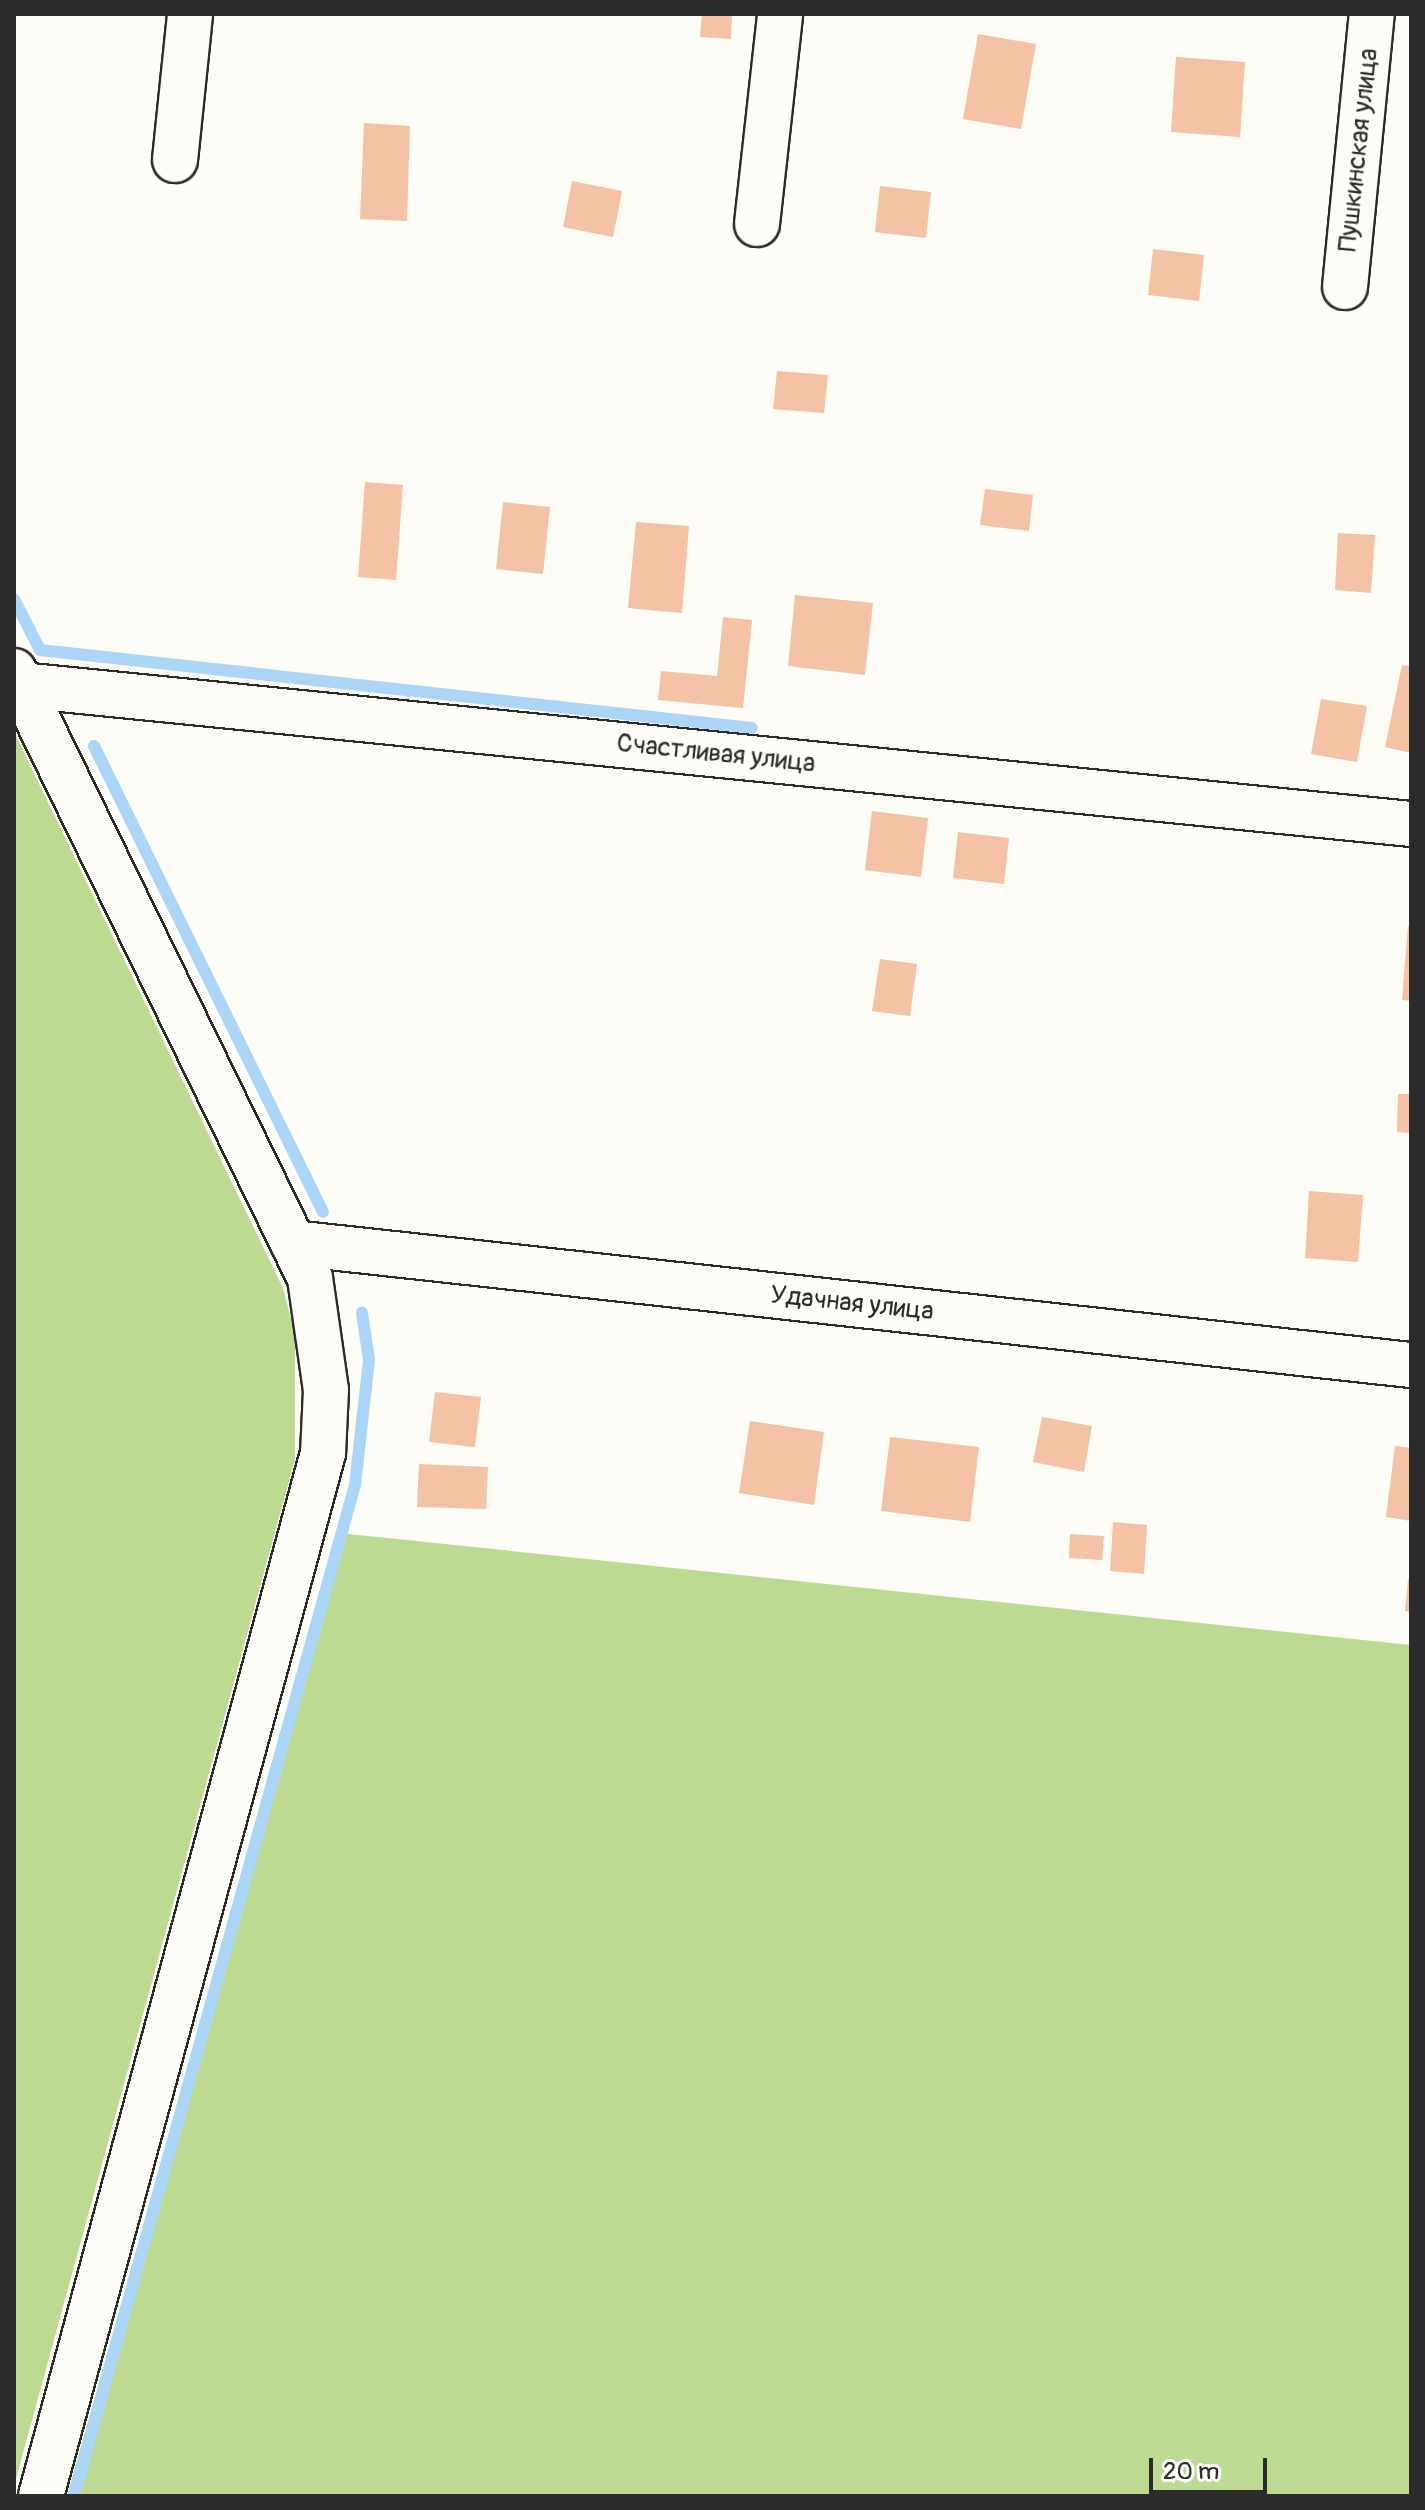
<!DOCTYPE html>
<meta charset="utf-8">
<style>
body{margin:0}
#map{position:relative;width:1425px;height:2510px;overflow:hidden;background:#fdfcf7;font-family:Pangolin,sans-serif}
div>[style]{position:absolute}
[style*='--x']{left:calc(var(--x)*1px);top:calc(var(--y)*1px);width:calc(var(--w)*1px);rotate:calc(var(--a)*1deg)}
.green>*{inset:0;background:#bcda92}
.stream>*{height:12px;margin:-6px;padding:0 6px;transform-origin:6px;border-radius:6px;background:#acd6f7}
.building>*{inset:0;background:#f4c2a4}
.roads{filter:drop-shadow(2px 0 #2b2b2b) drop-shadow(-2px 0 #2b2b2b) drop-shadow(0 2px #2b2b2b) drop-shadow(0 -2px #2b2b2b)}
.minor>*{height:44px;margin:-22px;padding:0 22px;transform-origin:22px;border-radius:22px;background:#fdfcf7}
span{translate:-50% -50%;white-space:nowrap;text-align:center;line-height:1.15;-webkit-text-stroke:8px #fdfcf7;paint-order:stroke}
.street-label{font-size:26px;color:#2b2b2b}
.frame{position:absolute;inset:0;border:16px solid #2b2b2b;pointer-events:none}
.scale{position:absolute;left:1149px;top:2458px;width:118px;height:36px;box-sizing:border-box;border:4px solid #2b2b2b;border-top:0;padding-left:10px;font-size:24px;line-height:28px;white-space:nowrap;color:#2b2b2b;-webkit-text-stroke:6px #fdfcf7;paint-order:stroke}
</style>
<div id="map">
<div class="green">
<div style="clip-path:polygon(14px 732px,283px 1288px,295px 1334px,295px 1459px,14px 2486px)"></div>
<div style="clip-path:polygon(339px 1533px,1411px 1645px,1411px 2496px,67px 2496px)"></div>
</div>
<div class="stream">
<div style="--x:14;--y:599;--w:57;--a:63"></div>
<div style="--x:40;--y:650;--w:716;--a:6.25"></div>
<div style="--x:94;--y:746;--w:519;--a:63.83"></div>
<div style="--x:74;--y:2496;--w:1049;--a:-74.47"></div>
<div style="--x:355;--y:1485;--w:126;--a:-83.6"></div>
<div style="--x:369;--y:1360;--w:48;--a:-98.5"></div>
</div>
<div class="building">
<div style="clip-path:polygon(702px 14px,732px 14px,731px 39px,700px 37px)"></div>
<div style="clip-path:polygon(978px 34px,1036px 44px,1021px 129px,963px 119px)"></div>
<div style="clip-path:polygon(1176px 57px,1245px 62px,1240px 137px,1171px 132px)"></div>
<div style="clip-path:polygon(364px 123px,410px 126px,407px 221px,360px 219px)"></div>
<div style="clip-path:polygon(572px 181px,622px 191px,613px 237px,563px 227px)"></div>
<div style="clip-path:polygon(880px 186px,931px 192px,926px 238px,875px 232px)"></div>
<div style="clip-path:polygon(1153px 249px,1204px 255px,1199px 301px,1148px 295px)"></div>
<div style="clip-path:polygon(777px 371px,828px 375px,824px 413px,773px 409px)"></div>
<div style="clip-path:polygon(365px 482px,403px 485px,396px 580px,358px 577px)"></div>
<div style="clip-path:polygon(985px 489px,1033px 495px,1029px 531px,980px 525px)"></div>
<div style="clip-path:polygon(503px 502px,550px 507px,543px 574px,496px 569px)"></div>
<div style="clip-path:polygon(636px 522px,689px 526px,682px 613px,628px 608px)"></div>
<div style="clip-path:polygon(1338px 533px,1375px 535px,1371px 593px,1335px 590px)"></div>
<div style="clip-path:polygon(795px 595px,873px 603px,865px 675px,788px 666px)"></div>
<div style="clip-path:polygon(723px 617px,752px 620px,743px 708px,658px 700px,661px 671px,717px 676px)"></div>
<div style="clip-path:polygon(1402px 665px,1411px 666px,1411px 753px,1385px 747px)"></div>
<div style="clip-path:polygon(1321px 699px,1367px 706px,1357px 762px,1311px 754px)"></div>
<div style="clip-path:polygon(872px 811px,928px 818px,921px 877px,865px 870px)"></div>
<div style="clip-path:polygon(958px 832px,1009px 838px,1004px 884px,953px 878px)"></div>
<div style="clip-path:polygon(1408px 926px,1411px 927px,1411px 1001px,1402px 1000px)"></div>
<div style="clip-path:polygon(880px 959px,917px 964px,910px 1016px,872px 1011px)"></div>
<div style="clip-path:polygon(1398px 1094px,1411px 1094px,1411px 1133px,1397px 1132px)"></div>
<div style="clip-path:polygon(1309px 1191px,1363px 1195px,1358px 1262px,1305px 1258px)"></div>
<div style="clip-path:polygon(435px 1392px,481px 1397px,475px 1447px,429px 1442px)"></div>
<div style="clip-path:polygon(1042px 1417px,1092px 1426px,1084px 1472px,1033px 1462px)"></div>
<div style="clip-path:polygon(750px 1421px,824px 1432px,814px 1505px,739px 1493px)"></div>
<div style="clip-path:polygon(890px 1437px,979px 1447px,970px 1522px,881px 1511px)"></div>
<div style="clip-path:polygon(1395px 1446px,1411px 1448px,1411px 1521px,1386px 1517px)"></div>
<div style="clip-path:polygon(419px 1464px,488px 1467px,486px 1509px,417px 1507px)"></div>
<div style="clip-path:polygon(1113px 1522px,1147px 1525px,1144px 1574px,1110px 1571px)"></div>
<div style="clip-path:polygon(1070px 1534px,1104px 1536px,1102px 1560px,1069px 1558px)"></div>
<div style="clip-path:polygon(1408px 1579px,1411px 1580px,1411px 1612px,1405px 1611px)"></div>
</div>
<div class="roads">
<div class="minor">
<div style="--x:175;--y:160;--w:147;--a:-84.1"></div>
<div style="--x:757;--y:224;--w:211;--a:-83.7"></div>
<div style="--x:1345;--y:287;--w:274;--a:-84.4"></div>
<div style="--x:14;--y:671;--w:675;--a:64"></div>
<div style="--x:310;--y:1278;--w:113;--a:81.9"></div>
<div style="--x:326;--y:1390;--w:63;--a:92.7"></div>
<div style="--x:323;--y:1453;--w:1080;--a:105.13"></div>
<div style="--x:21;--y:685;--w:1397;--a:5.71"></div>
<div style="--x:293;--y:1243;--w:1125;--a:6.23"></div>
</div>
</div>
<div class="street-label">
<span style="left:1359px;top:150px;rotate:-84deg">Пушкинская улица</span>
<span style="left:716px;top:754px;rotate:6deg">Счастливая улица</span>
<span style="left:852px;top:1304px;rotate:6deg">Удачная улица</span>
</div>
<div class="frame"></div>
<div class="scale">20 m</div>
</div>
